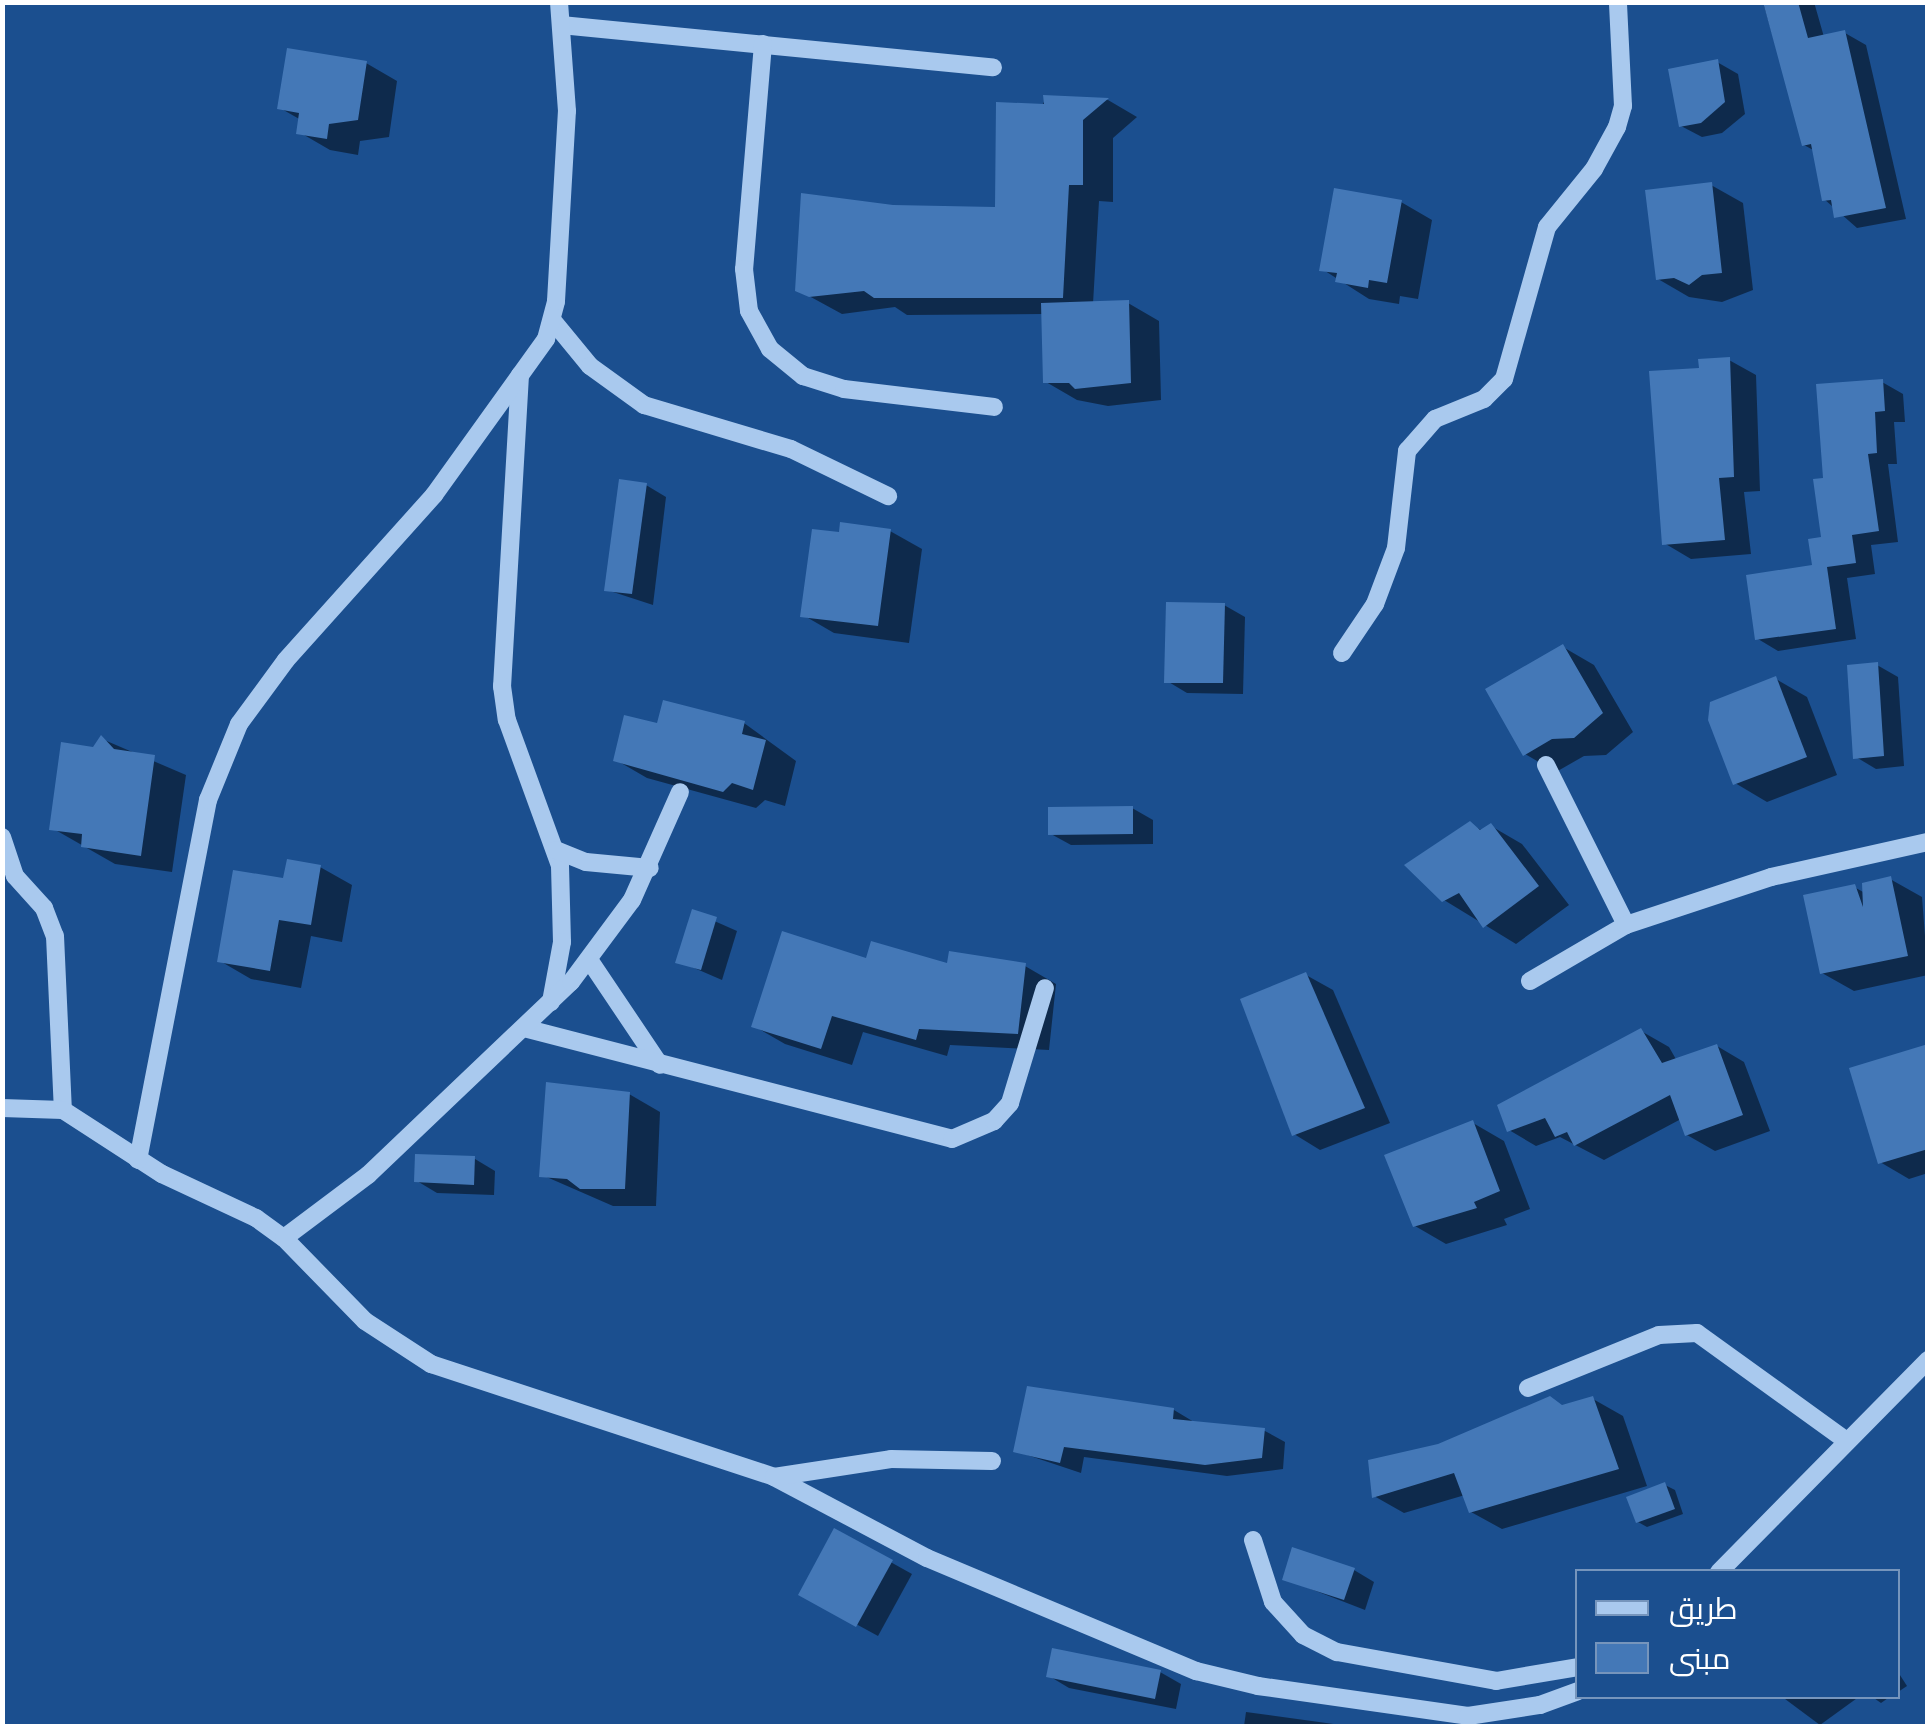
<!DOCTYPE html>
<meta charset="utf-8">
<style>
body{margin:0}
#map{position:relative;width:1930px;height:1729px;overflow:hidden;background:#1b4f8f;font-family:"Public Sans",Cairo,sans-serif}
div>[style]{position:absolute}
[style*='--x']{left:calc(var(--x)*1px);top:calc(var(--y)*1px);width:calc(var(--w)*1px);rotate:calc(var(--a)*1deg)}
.shadow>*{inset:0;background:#0007}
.building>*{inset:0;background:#4478b7}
.minor>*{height:18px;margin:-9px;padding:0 9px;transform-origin:9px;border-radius:9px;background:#a9c9ee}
span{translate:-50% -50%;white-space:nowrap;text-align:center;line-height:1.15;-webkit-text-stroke:8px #1b4f8f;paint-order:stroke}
.frame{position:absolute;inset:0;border:5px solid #fff;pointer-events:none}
.legend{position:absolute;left:1575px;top:1569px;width:325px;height:130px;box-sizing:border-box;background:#1b4f8f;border:2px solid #7695bc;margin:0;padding:12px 18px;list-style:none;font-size:30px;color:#fff}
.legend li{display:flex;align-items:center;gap:20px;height:50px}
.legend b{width:50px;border:2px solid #7695bc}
</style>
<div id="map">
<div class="shadow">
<div style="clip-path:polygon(1763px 2px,1814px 2px,1824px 37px,1845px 33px,1866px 45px,1906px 219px,1857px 228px,1824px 199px,1815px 151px,1804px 145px)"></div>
<div style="clip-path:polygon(1717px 62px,1738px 74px,1745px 114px,1722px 133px,1702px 137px,1681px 126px)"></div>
<div style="clip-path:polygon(366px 63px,397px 81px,389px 137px,360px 141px,358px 155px,330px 150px,299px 132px,301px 120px,280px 108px)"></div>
<div style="clip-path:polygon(1046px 97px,1108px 100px,1137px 117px,1113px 138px,1113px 202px,1099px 201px,1093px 304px,1128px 303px,1159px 321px,1161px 400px,1108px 406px,1077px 400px,1046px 382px,1044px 314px,907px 315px,895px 307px,842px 314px,798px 290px,893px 208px,998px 209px)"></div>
<div style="clip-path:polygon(1711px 185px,1743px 203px,1753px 290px,1722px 302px,1689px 297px,1658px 279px)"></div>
<div style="clip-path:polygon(1401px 202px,1432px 220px,1418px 299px,1400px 296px,1399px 304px,1369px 299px,1322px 269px)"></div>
<div style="clip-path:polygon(1729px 360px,1756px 375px,1760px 491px,1744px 492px,1751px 554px,1691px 559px,1664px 543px)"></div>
<div style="clip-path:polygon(1882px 382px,1903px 394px,1905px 422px,1894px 422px,1897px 464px,1888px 464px,1898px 542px,1871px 545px,1875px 574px,1847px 578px,1856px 639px,1778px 651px,1758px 639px,1814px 567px,1824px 539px,1826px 480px)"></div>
<div style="clip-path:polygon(646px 485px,666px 497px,653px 605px,607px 590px)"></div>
<div style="clip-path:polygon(890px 531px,922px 549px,909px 643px,834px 633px,803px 615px,841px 535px)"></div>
<div style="clip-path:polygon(1224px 605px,1245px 617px,1243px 694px,1187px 693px,1167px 681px)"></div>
<div style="clip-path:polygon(1563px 647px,1594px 665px,1633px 732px,1606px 755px,1584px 756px,1556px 772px,1525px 754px)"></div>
<div style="clip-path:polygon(1877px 665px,1898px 677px,1904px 766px,1876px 769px,1856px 757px)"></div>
<div style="clip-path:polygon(1776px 679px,1807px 697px,1837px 775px,1767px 802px,1735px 783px)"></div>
<div style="clip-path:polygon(744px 723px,796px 761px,785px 806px,765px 800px,756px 808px,647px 778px,616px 760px,659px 726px)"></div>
<div style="clip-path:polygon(102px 739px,186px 775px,172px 872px,115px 864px,52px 828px)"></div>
<div style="clip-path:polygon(1132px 808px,1153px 820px,1153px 844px,1071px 845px,1051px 834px)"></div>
<div style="clip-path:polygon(1470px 824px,1483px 831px,1491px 826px,1522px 844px,1569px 905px,1516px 944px,1444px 900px)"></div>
<div style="clip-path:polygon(320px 867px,352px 885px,342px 942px,311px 936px,301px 988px,251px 979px,220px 961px,285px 881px)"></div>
<div style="clip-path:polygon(1890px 879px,1922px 897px,1928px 975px,1854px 991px,1822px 973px,1854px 887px,1865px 893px)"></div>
<div style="clip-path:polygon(694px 912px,737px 931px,722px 980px,678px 961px)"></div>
<div style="clip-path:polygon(868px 962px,1025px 966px,1056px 984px,1049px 1050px,950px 1045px,947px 1056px,863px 1032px,852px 1065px,785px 1044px,754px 1026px)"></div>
<div style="clip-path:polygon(1306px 975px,1333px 990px,1390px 1123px,1320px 1150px,1294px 1134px)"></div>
<div style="clip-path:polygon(1641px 1031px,1669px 1047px,1677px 1061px,1717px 1046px,1744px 1062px,1770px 1131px,1715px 1151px,1687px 1135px,1681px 1119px,1604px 1160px,1560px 1137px,1536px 1146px,1509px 1130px)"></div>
<div style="clip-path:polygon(1928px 1047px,1928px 1173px,1909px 1179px,1880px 1162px)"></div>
<div style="clip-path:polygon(629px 1094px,660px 1112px,656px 1206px,613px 1206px,542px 1175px)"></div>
<div style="clip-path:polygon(1473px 1123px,1504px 1141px,1530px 1209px,1504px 1219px,1507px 1225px,1446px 1244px,1415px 1226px)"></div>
<div style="clip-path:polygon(475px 1159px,495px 1171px,494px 1195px,437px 1193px,417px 1181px)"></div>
<div style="clip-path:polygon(1593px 1399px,1623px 1416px,1647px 1486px,1502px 1529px,1471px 1512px,1465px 1495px,1404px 1513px,1374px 1496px,1438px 1446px)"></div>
<div style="clip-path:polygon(1174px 1410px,1194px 1422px,1265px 1431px,1285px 1442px,1283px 1469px,1227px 1476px,1084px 1457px,1081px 1473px,1015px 1451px)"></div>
<div style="clip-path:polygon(1665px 1485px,1675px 1490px,1683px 1514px,1647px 1527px,1638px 1522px)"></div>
<div style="clip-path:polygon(835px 1531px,912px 1574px,878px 1636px,801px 1594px)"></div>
<div style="clip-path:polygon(1354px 1570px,1374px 1582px,1365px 1610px,1285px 1579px)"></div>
<div style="clip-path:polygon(1160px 1672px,1181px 1684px,1176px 1709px,1069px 1688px,1049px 1676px)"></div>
<div style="clip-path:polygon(1898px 1672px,1907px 1686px,1898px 1692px)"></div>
<div style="clip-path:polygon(1781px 1696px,1860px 1696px,1820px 1725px)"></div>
<div style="clip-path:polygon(1871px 1696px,1891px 1696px,1881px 1703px)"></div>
<div style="clip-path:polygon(1246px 1712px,1348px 1726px,1244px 1726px)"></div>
</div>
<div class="building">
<div style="clip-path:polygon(1763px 2px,1798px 2px,1808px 38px,1845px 30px,1886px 208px,1834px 218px,1831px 200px,1822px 201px,1811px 144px,1802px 146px)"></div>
<div style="clip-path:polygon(287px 48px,367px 61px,358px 120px,329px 124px,327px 139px,296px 134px,299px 113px,277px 109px)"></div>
<div style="clip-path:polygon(1718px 59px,1725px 102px,1701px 123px,1679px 127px,1668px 69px)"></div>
<div style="clip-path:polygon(1043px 95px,1109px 98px,1083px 120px,1083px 185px,1069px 185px,1063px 298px,874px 298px,864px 291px,809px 297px,795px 291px,801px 193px,893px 205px,995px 207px,996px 102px,1044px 104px)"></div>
<div style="clip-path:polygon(1712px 182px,1722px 273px,1702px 275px,1689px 285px,1674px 278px,1656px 280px,1645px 190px)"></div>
<div style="clip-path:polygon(1334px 188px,1402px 200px,1387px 283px,1369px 280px,1368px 288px,1335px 282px,1337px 273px,1319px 271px)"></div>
<div style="clip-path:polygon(1129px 300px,1131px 383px,1075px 389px,1069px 383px,1043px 383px,1041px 303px)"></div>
<div style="clip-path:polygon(1730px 357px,1734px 477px,1719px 478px,1725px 540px,1662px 545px,1649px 371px,1699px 368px,1698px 359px)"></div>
<div style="clip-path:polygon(1883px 379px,1885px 411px,1875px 412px,1877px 453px,1868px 454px,1879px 531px,1852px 535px,1856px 563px,1827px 567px,1836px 629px,1755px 640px,1746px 575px,1812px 565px,1808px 539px,1821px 537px,1813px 479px,1823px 478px,1816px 384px)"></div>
<div style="clip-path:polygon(619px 479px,647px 483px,632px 594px,604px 591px)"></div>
<div style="clip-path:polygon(840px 522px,891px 529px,878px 626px,800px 617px,812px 529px,839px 532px)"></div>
<div style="clip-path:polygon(1166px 602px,1225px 603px,1223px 683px,1164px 683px)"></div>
<div style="clip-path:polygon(1563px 644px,1603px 713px,1574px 738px,1552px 739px,1523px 756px,1485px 689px)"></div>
<div style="clip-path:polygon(1878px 662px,1884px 756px,1853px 759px,1847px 665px)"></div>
<div style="clip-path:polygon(1776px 676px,1807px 757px,1733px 785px,1708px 720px,1710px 702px)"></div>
<div style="clip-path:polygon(663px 700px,745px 721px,742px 734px,766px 740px,753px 790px,732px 783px,723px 792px,613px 761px,624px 715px,657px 723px)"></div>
<div style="clip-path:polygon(101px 735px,114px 749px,155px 755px,141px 856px,81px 847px,82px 834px,49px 830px,61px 742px,93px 747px)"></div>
<div style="clip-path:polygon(1133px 806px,1133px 834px,1048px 835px,1048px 807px)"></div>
<div style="clip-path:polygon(1470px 821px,1480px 830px,1491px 823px,1539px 886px,1483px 928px,1459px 893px,1442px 902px,1404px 865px)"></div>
<div style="clip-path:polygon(287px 859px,321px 865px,311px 925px,279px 920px,270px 971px,217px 962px,233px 870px,283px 878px)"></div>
<div style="clip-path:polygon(1891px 876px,1908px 956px,1820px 974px,1803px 895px,1855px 884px,1863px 907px,1862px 883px)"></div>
<div style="clip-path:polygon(692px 909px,717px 917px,701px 970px,675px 963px)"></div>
<div style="clip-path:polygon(782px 931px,866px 958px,871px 941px,947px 963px,949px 951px,1026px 963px,1018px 1034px,919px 1029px,916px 1040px,832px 1016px,821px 1049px,751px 1027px)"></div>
<div style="clip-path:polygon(1306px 972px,1365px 1108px,1292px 1136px,1240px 999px)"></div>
<div style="clip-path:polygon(1641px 1028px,1662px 1063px,1717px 1044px,1743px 1115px,1685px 1136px,1670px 1095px,1574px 1146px,1567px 1132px,1555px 1137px,1545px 1118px,1507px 1132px,1497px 1105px)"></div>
<div style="clip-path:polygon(1928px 1044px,1928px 1149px,1878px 1164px,1849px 1068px)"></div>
<div style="clip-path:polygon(546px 1082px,630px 1092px,625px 1189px,580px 1189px,567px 1179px,539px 1177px)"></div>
<div style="clip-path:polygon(1473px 1120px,1500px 1191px,1474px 1202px,1477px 1208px,1413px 1227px,1384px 1155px)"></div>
<div style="clip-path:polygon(415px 1154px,475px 1156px,474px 1185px,414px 1182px)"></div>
<div style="clip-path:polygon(1027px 1386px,1174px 1408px,1173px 1419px,1265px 1428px,1262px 1458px,1205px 1465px,1064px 1447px,1060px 1463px,1013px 1452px)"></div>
<div style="clip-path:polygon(1550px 1396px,1562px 1405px,1593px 1396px,1619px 1469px,1469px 1513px,1454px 1473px,1372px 1498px,1368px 1460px,1438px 1444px)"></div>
<div style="clip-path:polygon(1665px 1482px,1675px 1509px,1636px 1523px,1626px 1497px)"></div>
<div style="clip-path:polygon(834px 1528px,893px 1560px,856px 1627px,798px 1595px)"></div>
<div style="clip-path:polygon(1292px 1547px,1355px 1568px,1344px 1600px,1282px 1580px)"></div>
<div style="clip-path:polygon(1052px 1648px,1161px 1670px,1155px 1699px,1046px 1677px)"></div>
</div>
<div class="minor">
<div style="--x:561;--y:25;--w:434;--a:5.6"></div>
<div style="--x:763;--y:44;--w:226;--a:94.8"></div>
<div style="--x:744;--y:269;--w:42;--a:83.2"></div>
<div style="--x:749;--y:311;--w:43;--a:61.1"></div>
<div style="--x:770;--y:349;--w:43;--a:39.3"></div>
<div style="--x:803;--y:376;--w:43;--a:17.6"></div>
<div style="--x:844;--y:389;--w:151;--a:6.8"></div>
<div style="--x:553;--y:321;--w:58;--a:50.6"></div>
<div style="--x:590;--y:366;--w:67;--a:35.8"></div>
<div style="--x:644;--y:405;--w:153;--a:16.7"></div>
<div style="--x:791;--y:449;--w:108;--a:25.9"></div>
<div style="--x:520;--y:375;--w:312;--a:93.3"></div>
<div style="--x:502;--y:686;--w:34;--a:82"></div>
<div style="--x:507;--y:720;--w:155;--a:70"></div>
<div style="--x:560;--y:866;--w:76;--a:88.5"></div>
<div style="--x:562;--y:942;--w:61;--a:100.4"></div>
<div style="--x:1342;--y:653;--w:59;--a:-56"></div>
<div style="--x:1375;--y:604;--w:60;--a:-69.4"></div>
<div style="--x:1396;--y:548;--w:98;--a:-83.5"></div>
<div style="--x:1407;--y:451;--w:43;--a:-48.8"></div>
<div style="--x:1435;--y:419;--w:53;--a:-22.2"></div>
<div style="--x:1484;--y:399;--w:28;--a:-45"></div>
<div style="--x:1504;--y:379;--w:158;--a:-74.2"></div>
<div style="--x:1547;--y:227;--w:75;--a:-51"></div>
<div style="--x:1594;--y:169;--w:48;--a:-61.3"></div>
<div style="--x:1617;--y:127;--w:22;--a:-74"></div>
<div style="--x:1623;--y:106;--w:104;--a:-92.8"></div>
<div style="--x:1546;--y:765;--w:179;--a:63.4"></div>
<div style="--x:2;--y:837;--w:41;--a:71.6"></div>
<div style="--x:15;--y:876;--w:43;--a:47.8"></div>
<div style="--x:44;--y:908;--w:30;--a:69"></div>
<div style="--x:55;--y:936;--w:174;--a:87.4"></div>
<div style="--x:556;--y:850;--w:32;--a:22"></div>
<div style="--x:586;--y:862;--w:64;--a:5.4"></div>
<div style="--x:590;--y:961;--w:125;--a:56.1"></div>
<div style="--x:1530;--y:981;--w:111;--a:-30.3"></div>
<div style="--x:1626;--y:925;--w:153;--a:-18.3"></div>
<div style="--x:1771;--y:877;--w:161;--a:-12.6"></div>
<div style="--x:524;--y:1028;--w:442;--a:14.5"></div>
<div style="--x:952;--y:1139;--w:46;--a:-23.2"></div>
<div style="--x:994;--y:1121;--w:24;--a:-48"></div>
<div style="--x:1010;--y:1103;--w:120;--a:-73.1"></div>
<div style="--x:2;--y:1108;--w:61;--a:1.9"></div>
<div style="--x:63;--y:1110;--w:118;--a:32.9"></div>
<div style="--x:162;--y:1174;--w:104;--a:25.1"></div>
<div style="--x:256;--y:1218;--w:34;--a:36"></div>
<div style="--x:284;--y:1238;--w:116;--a:45.7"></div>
<div style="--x:365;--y:1321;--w:79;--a:33.1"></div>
<div style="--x:431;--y:1364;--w:361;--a:18.2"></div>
<div style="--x:774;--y:1477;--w:173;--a:27.9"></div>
<div style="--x:927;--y:1558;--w:292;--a:22.8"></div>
<div style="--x:1196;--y:1671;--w:64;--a:13.6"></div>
<div style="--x:1258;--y:1686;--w:212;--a:8.1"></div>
<div style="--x:1468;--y:1716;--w:73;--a:-8.7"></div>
<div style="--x:1540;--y:1705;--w:40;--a:-20.2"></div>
<div style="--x:138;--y:1160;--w:367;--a:-79"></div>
<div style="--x:208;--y:800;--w:82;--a:-67.8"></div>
<div style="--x:239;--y:724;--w:79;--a:-53.7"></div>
<div style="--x:286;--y:660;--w:222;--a:-48.1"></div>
<div style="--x:434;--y:495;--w:192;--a:-54.3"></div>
<div style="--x:546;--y:339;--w:39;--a:-75"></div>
<div style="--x:556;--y:301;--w:190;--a:-86.7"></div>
<div style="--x:567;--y:111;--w:109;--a:-94.2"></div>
<div style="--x:284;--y:1238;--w:105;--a:-36.9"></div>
<div style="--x:368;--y:1175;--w:280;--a:-43.6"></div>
<div style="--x:571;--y:982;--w:102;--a:-53.4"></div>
<div style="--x:632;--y:900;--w:118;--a:-66"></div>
<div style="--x:1528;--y:1388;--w:141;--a:-22"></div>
<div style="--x:1659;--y:1335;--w:38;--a:-3"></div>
<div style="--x:1697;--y:1333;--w:185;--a:35.8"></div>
<div style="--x:774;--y:1477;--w:118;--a:-8.7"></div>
<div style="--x:891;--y:1459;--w:101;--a:1.1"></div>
<div style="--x:1253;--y:1540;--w:65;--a:72.1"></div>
<div style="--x:1273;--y:1602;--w:45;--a:47.7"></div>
<div style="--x:1303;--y:1635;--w:38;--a:27"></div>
<div style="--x:1337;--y:1652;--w:162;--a:10.3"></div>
<div style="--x:1496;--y:1681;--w:83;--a:-9.7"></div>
<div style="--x:1719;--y:1572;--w:298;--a:-45.4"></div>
</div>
<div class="frame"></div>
<ul class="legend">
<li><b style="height:12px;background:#a9c9ee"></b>طريق</li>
<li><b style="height:28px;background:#4478b7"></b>مبنى</li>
</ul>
</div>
